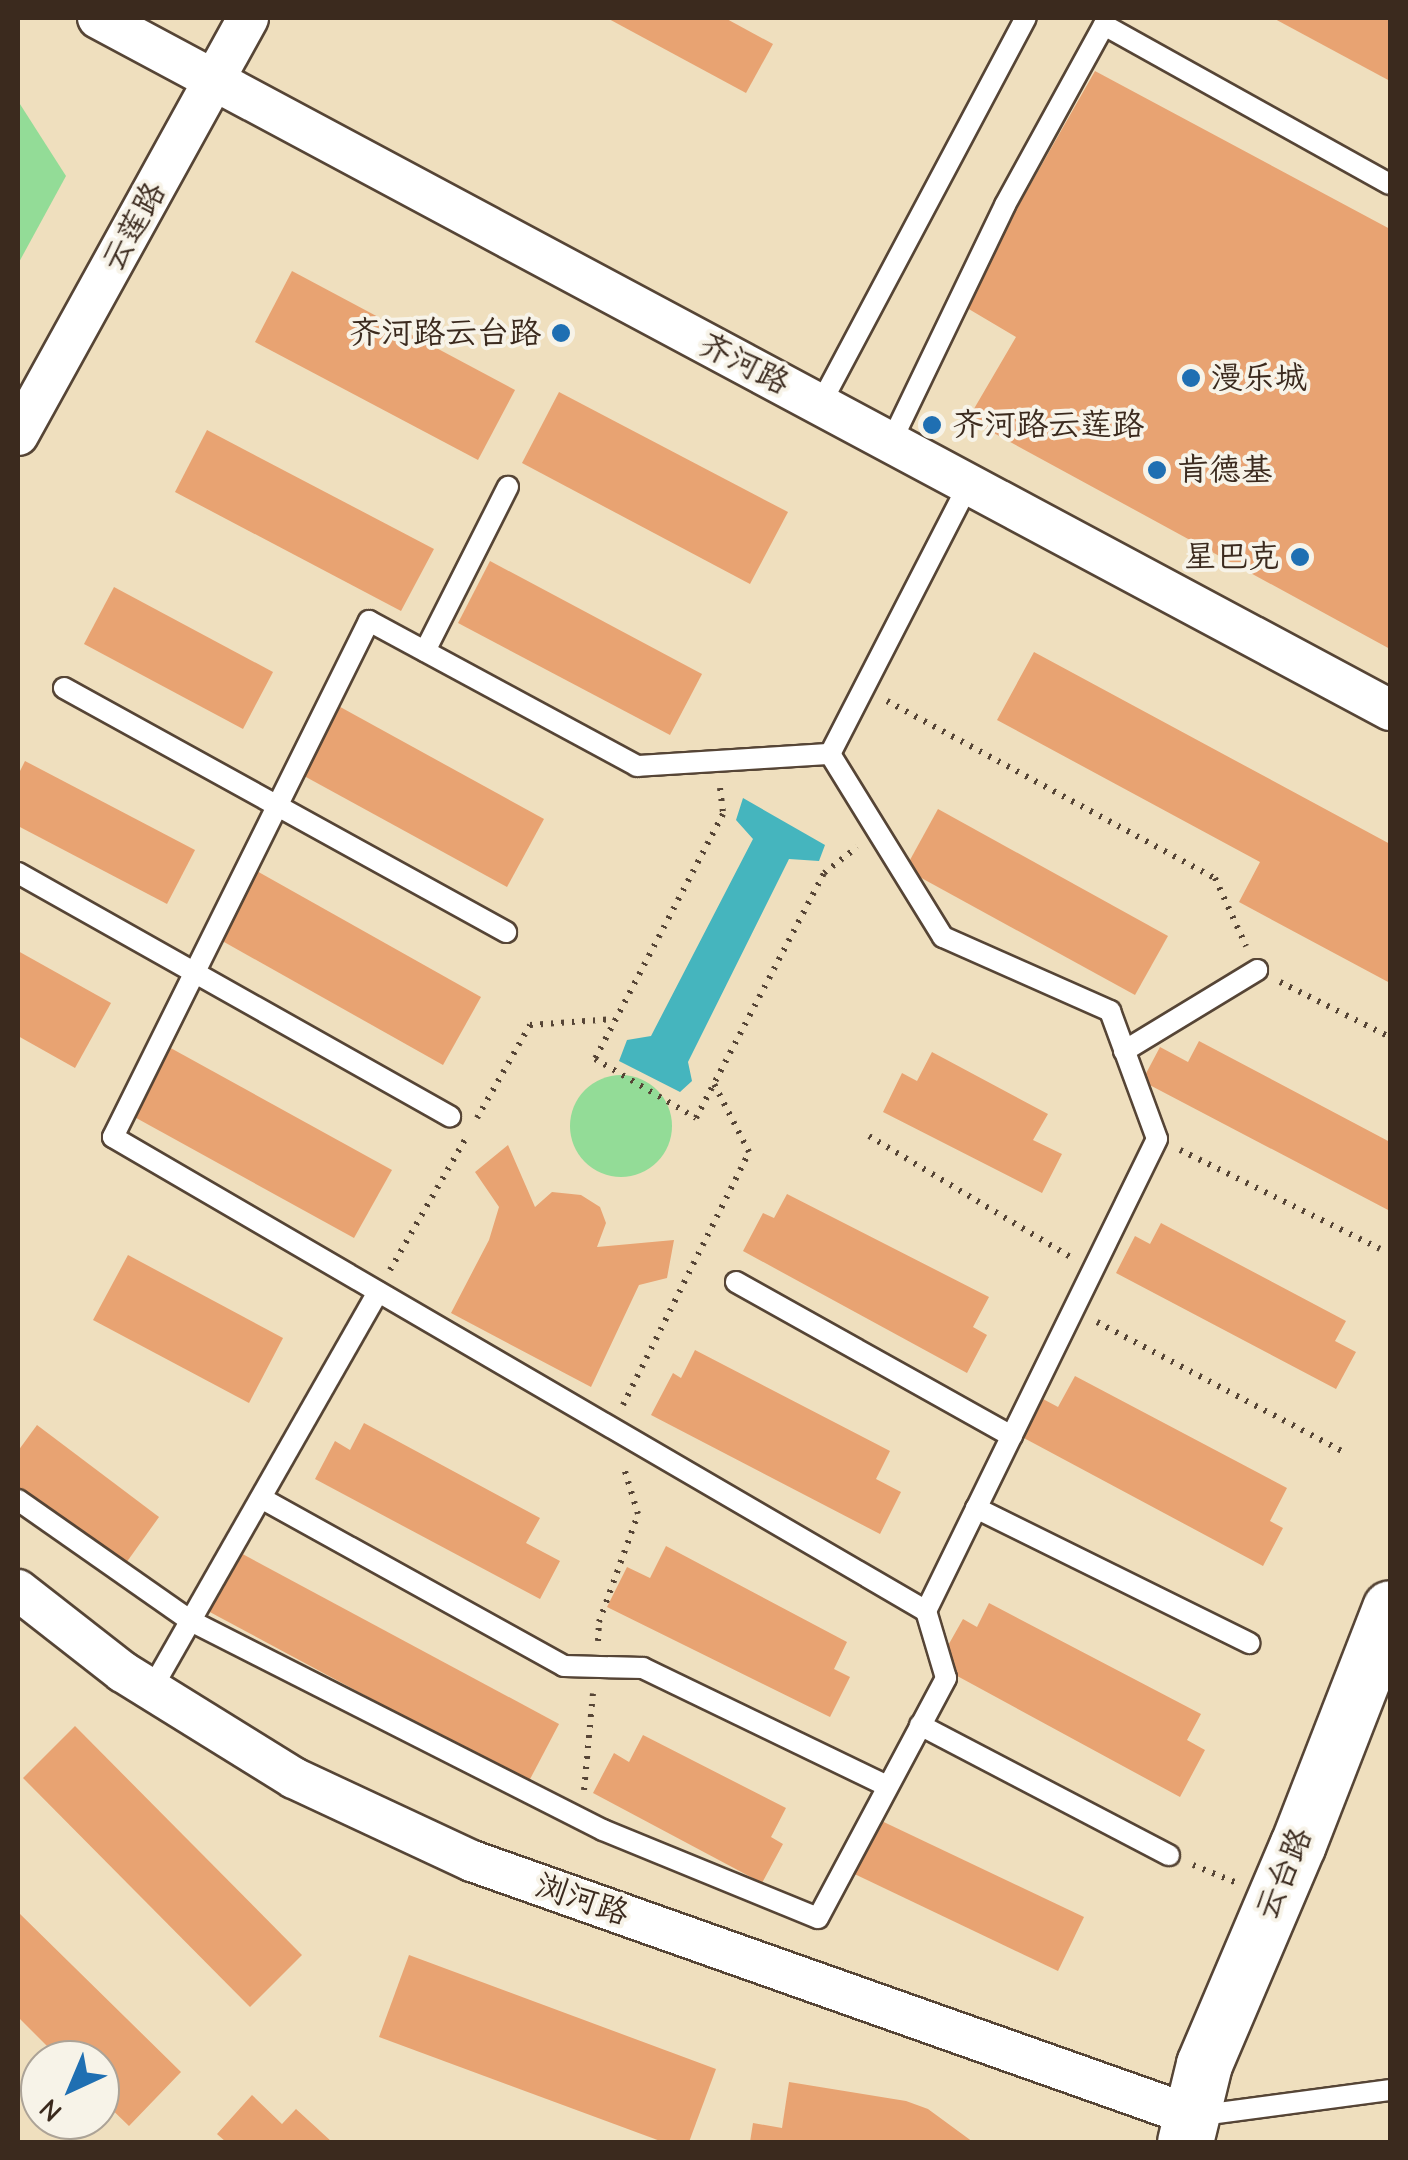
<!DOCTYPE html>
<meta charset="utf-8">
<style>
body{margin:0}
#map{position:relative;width:1408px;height:2160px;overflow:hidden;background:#efdfbe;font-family:"Comic Neue","LXGW WenKai TC",sans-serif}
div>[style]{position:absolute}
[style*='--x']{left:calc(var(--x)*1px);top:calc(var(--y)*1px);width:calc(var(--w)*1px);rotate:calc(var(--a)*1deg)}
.green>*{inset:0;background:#93dc97}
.round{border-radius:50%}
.water>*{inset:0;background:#45b5be}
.building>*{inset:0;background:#e8a372}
.path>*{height:6px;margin-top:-3px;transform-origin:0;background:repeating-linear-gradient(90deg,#564536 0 2.5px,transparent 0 10.5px)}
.roads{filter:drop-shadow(2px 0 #564536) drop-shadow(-2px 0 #564536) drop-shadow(0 2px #564536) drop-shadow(0 -2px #564536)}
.lane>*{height:20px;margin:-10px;padding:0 10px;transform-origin:10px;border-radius:10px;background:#fff}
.street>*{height:40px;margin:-20px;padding:0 20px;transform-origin:20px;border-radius:20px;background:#fff}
.secondary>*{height:55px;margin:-27.5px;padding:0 27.5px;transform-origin:27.5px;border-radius:27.5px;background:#fff}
.dots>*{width:28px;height:28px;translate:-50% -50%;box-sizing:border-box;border:5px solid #f7f3e8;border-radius:50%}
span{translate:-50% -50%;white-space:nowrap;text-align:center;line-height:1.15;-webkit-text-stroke:8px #f7f3e8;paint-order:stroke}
.street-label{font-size:32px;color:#3b2a1e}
.poi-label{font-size:32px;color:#3b2a1e}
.right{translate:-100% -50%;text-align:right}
.left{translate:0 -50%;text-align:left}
.frame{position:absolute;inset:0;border:20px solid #3b2a1e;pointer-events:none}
.north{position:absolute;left:20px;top:2040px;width:100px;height:100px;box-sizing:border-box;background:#f7f3e8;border:2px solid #aca397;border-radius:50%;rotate:224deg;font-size:28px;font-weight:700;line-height:40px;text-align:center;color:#3b2a1e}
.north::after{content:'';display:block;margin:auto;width:35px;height:45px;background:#1f6fb2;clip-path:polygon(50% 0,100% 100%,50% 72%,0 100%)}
</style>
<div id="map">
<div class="green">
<div style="clip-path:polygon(18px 101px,66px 176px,18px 264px)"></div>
<div class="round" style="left:570px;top:1075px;width:102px;height:102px"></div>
</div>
<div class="water">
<div style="clip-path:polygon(743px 798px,825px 845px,819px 861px,789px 859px,688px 1062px,692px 1081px,680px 1092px,619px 1061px,627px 1040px,651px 1036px,753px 839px,736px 820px)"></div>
</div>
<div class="building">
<div style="clip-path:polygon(607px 18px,725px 18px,773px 44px,746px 93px)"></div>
<div style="clip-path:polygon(1273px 18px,1390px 18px,1390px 81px)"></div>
<div style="clip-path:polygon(1095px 71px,1390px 229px,1390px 649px,968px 419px,1016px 337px,962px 305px)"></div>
<div style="clip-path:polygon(292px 271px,515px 390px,478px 460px,255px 342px)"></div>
<div style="clip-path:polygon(559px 392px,788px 512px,750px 584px,522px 463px)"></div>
<div style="clip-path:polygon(207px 430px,434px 549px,401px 611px,175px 492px)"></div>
<div style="clip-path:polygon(490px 561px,702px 674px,670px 735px,458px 623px)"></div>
<div style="clip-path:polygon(114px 587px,273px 672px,243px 729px,84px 644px)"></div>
<div style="clip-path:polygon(1034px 652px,1390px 844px,1390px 983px,1239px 902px,1260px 862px,997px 720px)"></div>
<div style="clip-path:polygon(333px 703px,544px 819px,507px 887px,295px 771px)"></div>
<div style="clip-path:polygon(25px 761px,195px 850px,167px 904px,18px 826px,18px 775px)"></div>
<div style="clip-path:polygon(938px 809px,1168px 936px,1135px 995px,905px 869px)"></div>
<div style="clip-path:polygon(255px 870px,481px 997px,443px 1065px,217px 938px)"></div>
<div style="clip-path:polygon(18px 951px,111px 1003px,75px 1068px,18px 1036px)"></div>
<div style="clip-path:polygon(1199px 1041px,1390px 1142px,1390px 1211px,1142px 1081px,1160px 1047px,1188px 1062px)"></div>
<div style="clip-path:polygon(167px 1046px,392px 1170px,354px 1238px,129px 1114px)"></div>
<div style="clip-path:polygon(932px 1052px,1048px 1114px,1033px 1140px,1062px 1154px,1042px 1193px,883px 1112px,902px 1073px,917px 1081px)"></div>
<div style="clip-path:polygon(508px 1145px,535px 1207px,552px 1192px,581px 1195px,600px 1207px,606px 1223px,597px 1247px,674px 1240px,667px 1278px,639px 1285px,591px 1387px,451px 1313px,489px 1240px,499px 1207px,475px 1172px)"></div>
<div style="clip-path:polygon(787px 1194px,989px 1297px,973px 1327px,987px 1335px,967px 1373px,743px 1251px,763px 1213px,774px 1218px)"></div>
<div style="clip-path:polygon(1161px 1223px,1346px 1321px,1335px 1341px,1356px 1352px,1336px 1389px,1116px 1273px,1135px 1236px,1150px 1244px)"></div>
<div style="clip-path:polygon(128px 1255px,283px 1338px,249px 1403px,93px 1320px)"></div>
<div style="clip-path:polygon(695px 1350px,890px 1451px,876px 1479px,901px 1492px,880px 1534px,651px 1415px,673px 1373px,681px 1378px)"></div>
<div style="clip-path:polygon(1075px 1376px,1287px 1488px,1270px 1521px,1283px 1528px,1263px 1566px,1022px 1437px,1043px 1399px,1058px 1407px)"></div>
<div style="clip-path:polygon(364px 1423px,540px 1518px,526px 1543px,560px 1561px,540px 1599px,315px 1479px,335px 1441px,350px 1450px)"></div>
<div style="clip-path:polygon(37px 1425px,159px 1517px,116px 1577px,18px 1503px,18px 1451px)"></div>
<div style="clip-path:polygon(666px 1546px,847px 1642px,834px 1669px,850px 1677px,830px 1717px,607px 1607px,627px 1567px,650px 1578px)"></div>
<div style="clip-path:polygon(237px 1551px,559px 1724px,528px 1783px,206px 1610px)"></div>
<div style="clip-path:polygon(989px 1603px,1201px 1714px,1187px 1740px,1205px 1750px,1180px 1797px,937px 1665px,963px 1619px,977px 1627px)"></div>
<div style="clip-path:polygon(75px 1726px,302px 1955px,250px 2007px,23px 1778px)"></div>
<div style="clip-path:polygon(643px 1735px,786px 1808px,771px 1837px,783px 1844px,762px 1883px,593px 1793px,614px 1753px,629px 1762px)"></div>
<div style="clip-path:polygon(869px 1815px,1084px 1917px,1058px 1971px,844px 1869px)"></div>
<div style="clip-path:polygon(18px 1912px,181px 2072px,129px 2126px,100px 2098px,100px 2060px,61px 2060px,18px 2017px)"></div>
<div style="clip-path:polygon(409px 1955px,716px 2069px,689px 2142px,663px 2142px,379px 2037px)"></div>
<div style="clip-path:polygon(789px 2082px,906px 2101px,928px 2109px,973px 2142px,750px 2142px,753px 2123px,782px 2128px)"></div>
<div style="clip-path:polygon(252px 2095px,282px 2124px,296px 2109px,332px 2142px,226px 2142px,217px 2134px)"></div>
</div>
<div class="path">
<div style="--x:887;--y:701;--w:373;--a:28.4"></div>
<div style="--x:1215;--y:878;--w:75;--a:65.5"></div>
<div style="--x:720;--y:788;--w:26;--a:83"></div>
<div style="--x:723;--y:814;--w:276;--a:117.6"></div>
<div style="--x:595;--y:1059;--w:117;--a:30.3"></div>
<div style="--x:696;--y:1118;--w:276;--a:-62.4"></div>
<div style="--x:824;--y:873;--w:42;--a:-38.2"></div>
<div style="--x:1280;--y:982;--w:123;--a:26.6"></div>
<div style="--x:477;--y:1118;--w:107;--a:-60.3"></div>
<div style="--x:530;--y:1025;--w:84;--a:-4.1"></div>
<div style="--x:869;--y:1136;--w:235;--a:31"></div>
<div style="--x:1180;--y:1150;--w:223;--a:26.3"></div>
<div style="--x:390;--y:1270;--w:152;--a:-60.1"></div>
<div style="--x:1097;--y:1322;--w:277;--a:27.8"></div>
<div style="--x:623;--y:1405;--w:283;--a:-63.5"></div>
<div style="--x:749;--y:1152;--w:76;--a:-117.2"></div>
<div style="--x:598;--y:1641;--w:19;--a:-87"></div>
<div style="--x:599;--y:1622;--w:115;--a:-70.1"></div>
<div style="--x:638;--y:1514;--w:48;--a:-106.9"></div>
<div style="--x:584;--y:1790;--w:97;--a:-84.7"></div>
<div style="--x:1193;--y:1865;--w:48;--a:22.2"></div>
</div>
<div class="roads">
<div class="lane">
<div style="--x:821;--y:403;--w:436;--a:-62"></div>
<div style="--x:892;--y:440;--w:261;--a:-64.3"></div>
<div style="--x:1005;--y:205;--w:205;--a:-61.2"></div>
<div style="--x:1104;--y:25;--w:327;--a:29.1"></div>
<div style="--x:369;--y:621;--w:305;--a:28.4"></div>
<div style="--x:637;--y:766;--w:193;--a:-3.6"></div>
<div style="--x:830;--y:754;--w:215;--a:58.3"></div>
<div style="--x:943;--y:937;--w:183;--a:23.9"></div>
<div style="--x:1110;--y:1011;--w:136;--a:69.8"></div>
<div style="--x:1157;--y:1139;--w:525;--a:116.08"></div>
<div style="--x:926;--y:1611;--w:941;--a:-149.76"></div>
<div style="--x:113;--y:1137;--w:576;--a:-63.61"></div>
<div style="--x:425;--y:651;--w:184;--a:-63.2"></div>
<div style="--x:64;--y:688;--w:505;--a:28.9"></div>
<div style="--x:830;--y:754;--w:305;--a:-62.8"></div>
<div style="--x:18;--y:873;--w:496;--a:29.4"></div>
<div style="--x:1124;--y:1051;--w:156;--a:-31.3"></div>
<div style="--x:736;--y:1282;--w:316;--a:29.2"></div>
<div style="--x:261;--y:1498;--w:346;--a:29"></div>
<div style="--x:564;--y:1666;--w:79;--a:1.5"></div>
<div style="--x:643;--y:1668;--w:271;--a:25.8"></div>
<div style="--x:18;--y:1500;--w:211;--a:35"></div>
<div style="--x:191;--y:1621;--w:462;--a:26.9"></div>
<div style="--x:603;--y:1830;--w:232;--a:22.3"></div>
<div style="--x:818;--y:1918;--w:272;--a:-61.9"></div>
<div style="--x:946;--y:1678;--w:70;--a:-106.6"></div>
<div style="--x:976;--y:1508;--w:305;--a:26.3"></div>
<div style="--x:151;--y:1690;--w:458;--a:-60.3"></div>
<div style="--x:920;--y:1725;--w:281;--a:27.6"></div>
<div style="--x:1195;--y:2116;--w:197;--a:-7.6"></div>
</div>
<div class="street">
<div style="--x:98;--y:18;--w:1466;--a:28.17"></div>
<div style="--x:18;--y:435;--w:476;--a:-61.1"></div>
<div style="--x:18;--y:1590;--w:133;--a:38"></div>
<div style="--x:123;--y:1672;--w:201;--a:31.8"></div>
<div style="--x:294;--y:1778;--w:196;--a:25"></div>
<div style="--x:472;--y:1861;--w:765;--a:19.48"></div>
</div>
<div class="secondary">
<div style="--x:1185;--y:2142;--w:80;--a:-76.3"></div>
<div style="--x:1204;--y:2064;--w:239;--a:-66.9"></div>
<div style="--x:1298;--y:1844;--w:253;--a:-68.7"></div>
</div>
</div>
<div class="dots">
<div style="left:561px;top:333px;background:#1f6fb2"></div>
<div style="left:1191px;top:378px;background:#1f6fb2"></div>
<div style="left:932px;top:425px;background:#1f6fb2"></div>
<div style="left:1157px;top:470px;background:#1f6fb2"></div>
<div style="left:1300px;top:557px;background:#1f6fb2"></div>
</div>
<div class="street-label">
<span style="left:134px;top:227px;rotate:-61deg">云莲路</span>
<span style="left:744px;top:364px;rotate:27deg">齐河路</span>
<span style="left:1284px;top:1874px;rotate:-67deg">云台路</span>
<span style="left:582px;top:1900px;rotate:19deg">浏河路</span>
</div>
<div class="poi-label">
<span class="right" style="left:541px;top:333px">齐河路云台路</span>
<span class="left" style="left:1211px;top:378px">漫乐城</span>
<span class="left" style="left:952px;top:425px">齐河路云莲路</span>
<span class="left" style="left:1177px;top:470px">肯德基</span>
<span class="right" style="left:1280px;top:557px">星巴克</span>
</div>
<div class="frame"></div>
<div class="north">N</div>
</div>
